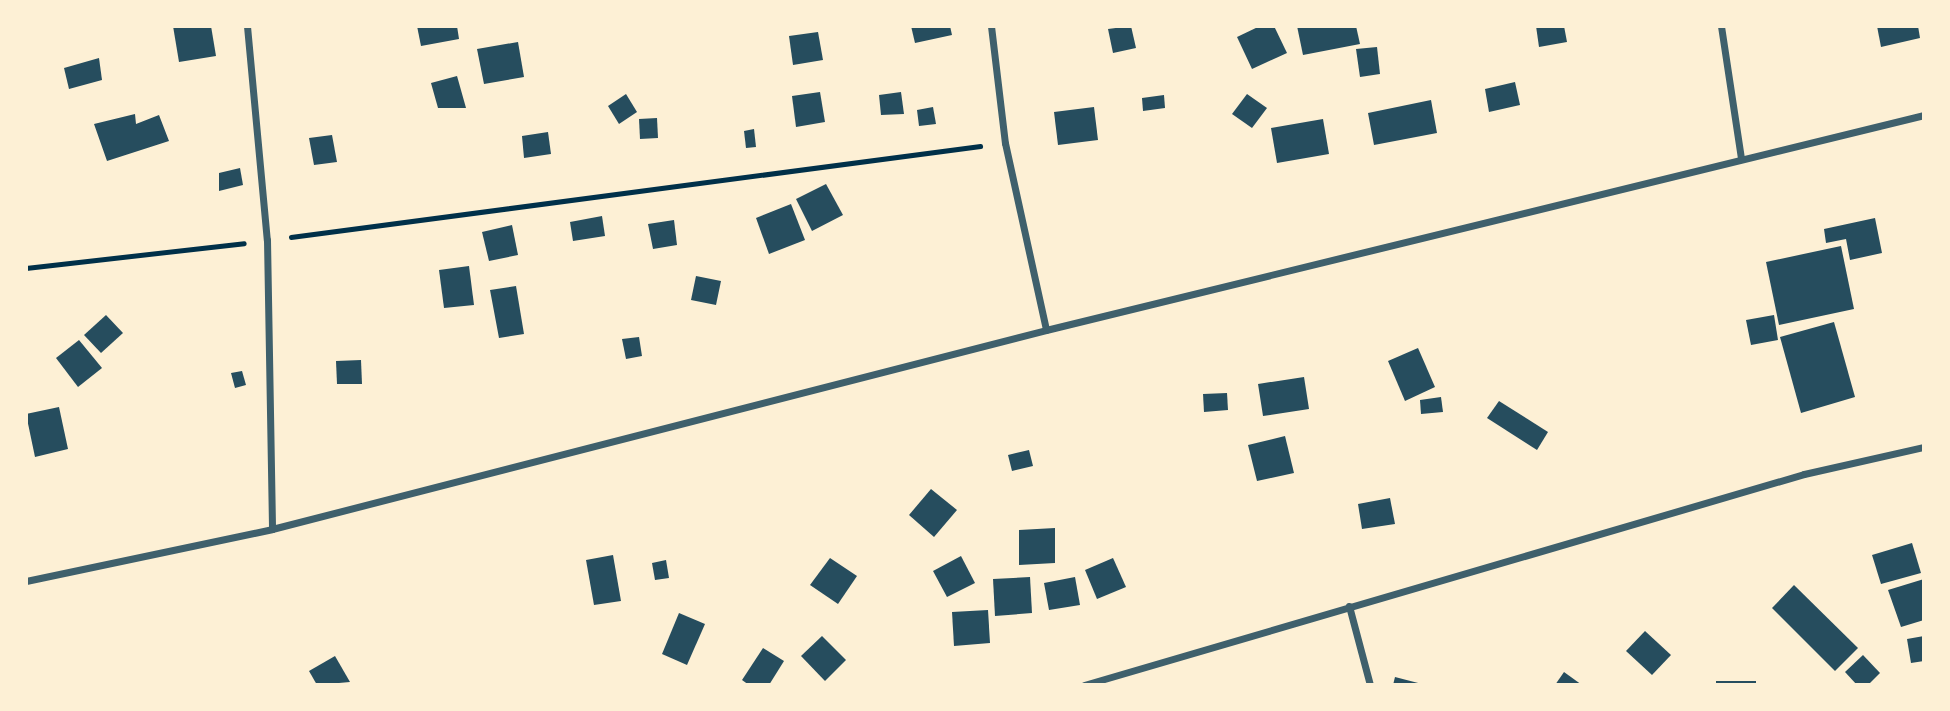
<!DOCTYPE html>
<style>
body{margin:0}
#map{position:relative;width:1950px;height:711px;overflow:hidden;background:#fdf0d5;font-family:"PT Serif",serif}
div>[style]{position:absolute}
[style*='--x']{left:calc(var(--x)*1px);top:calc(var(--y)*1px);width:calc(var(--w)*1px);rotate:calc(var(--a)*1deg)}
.building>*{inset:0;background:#264d5e}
.path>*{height:4.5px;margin:-2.25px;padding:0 2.25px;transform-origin:2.25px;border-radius:2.25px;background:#003049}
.minor>*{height:7px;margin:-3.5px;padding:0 3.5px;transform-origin:3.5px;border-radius:3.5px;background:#3f606c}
span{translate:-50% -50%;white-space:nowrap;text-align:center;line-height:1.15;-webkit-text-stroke:6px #fdf0d5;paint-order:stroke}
.frame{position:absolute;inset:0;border:28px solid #fdf0d5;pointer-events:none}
</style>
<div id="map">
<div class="building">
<div style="clip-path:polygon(173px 26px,211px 26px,216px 56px,179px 62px)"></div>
<div style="clip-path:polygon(417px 26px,457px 26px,459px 39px,421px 46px)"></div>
<div style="clip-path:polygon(911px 26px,950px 26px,952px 35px,915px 43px)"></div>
<div style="clip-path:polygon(1131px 26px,1136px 48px,1113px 53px,1108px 29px)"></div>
<div style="clip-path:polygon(1260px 26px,1274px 26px,1287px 53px,1252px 69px,1237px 37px)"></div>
<div style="clip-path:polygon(1297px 26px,1356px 26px,1360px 44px,1303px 55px)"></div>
<div style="clip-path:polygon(1536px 26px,1564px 26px,1567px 42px,1539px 47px)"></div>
<div style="clip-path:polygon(1877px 26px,1918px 26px,1920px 38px,1881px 47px)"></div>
<div style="clip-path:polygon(818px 32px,823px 60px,793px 65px,789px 36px)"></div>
<div style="clip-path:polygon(518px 42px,524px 77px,484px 84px,477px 49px)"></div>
<div style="clip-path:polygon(1377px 47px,1380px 74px,1360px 77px,1356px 49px)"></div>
<div style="clip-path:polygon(99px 58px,102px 80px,69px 89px,64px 68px)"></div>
<div style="clip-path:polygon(457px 76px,466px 108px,438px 108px,431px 83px)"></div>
<div style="clip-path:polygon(1515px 82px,1520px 105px,1489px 112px,1485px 89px)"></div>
<div style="clip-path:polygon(820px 92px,825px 122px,796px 127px,792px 96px)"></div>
<div style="clip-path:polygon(901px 92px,904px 114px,881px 115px,879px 95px)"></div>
<div style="clip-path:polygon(626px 94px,637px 112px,619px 124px,608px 106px)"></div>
<div style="clip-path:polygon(1247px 94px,1267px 108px,1252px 128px,1232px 114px)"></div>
<div style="clip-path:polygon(1164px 95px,1165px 108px,1143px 111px,1142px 98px)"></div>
<div style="clip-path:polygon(1431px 100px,1437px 133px,1374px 145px,1368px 113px)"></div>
<div style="clip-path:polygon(933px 107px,936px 124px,919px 126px,917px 110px)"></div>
<div style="clip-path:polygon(1094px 107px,1098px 140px,1058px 145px,1054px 112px)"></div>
<div style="clip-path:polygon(135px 114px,136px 124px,159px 115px,169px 141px,107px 161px,94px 124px)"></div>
<div style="clip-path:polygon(657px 118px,658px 138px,640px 139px,639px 119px)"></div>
<div style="clip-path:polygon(1323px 119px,1329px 154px,1277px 163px,1271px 128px)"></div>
<div style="clip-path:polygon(754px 129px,756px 147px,746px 148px,744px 131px)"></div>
<div style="clip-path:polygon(548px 132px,551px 154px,524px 158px,522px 136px)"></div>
<div style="clip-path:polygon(332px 135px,337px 162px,314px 165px,309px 138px)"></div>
<div style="clip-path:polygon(240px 168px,243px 185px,219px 191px,219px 173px)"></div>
<div style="clip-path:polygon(826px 184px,843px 215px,812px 231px,796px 199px)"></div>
<div style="clip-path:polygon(791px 204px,805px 240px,769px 254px,756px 218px)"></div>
<div style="clip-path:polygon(602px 216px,605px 236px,573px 241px,570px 222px)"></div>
<div style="clip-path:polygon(1875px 218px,1882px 253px,1850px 260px,1846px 239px,1826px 243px,1824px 229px)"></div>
<div style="clip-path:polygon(674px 220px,677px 245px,653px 249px,648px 224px)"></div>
<div style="clip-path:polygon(512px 225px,518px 255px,489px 261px,482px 232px)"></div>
<div style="clip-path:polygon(1841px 246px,1854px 309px,1779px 325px,1766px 262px)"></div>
<div style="clip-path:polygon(469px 266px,474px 305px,444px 308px,439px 270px)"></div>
<div style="clip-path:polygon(696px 276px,721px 281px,716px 305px,691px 300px)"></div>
<div style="clip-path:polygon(516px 286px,524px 334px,499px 338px,490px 290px)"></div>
<div style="clip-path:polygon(106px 315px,123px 333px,101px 353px,84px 335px)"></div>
<div style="clip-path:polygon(1774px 315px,1778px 340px,1751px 345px,1746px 320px)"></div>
<div style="clip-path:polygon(1834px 322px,1855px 397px,1801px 413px,1780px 337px)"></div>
<div style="clip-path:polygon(639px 337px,642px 356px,626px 359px,622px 339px)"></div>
<div style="clip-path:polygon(79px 340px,102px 368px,78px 387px,56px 358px)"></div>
<div style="clip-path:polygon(1418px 348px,1435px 387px,1405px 401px,1388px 361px)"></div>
<div style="clip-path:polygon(361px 360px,362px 384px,337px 384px,336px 361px)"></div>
<div style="clip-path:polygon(242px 371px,246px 385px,235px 388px,231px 373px)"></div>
<div style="clip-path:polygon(1304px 377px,1309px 409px,1263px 416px,1258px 384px)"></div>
<div style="clip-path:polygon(1227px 393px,1228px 410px,1204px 412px,1203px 394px)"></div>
<div style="clip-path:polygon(1441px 397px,1443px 412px,1421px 414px,1420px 400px)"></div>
<div style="clip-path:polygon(1499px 401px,1548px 432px,1537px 450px,1487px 418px)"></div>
<div style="clip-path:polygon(59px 407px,68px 449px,35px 457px,26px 414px)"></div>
<div style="clip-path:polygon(1285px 436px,1294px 473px,1257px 481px,1248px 445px)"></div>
<div style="clip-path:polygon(1029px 450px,1033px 466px,1012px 471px,1008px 455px)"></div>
<div style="clip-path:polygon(931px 489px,957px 510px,934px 537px,909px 515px)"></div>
<div style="clip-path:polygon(1390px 498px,1395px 524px,1362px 529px,1358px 504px)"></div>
<div style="clip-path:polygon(1055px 528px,1055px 563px,1019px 565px,1019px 530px)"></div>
<div style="clip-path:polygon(1912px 543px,1921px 573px,1881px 584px,1872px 555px)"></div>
<div style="clip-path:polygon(613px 555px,621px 601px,594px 605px,586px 560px)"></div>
<div style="clip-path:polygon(961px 556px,975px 583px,947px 597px,933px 571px)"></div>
<div style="clip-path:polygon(830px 558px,857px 576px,838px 604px,810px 585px)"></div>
<div style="clip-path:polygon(1113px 558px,1126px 587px,1097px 599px,1085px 570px)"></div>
<div style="clip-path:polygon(666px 560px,669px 578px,655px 580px,652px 563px)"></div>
<div style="clip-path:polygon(1030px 577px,1032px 613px,995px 616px,993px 579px)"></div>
<div style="clip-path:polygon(1075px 577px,1080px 605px,1049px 610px,1044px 583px)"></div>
<div style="clip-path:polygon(1924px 579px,1924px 620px,1901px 627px,1888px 590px)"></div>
<div style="clip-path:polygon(1794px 585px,1858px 648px,1835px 671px,1772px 608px)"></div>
<div style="clip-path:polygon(988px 610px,990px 643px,954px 646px,952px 612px)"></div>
<div style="clip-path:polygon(679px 613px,705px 624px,687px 665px,662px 654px)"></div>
<div style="clip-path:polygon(1645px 631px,1671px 655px,1652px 675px,1626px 651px)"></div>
<div style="clip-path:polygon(822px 636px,846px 660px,825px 681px,801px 656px)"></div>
<div style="clip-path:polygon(1924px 636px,1924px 661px,1911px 663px,1907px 639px)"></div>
<div style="clip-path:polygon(763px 648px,784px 661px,769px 685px,749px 685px,742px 680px)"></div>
<div style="clip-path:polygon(1863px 655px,1880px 673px,1868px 685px,1857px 685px,1845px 672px)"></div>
<div style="clip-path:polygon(335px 656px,350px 682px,317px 685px,309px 671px)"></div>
<div style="clip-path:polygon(1564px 672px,1582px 685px,1555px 685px)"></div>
<div style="clip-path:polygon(1395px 677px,1422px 684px,1422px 685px,1393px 685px)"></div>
<div style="clip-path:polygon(1716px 681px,1756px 681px,1756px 685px,1716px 685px)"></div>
</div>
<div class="path">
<div style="--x:291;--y:237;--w:695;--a:-7.52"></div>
<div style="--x:26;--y:268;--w:219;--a:-6.5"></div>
</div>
<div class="minor">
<div style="--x:247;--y:26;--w:215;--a:84.7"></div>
<div style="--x:267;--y:240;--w:289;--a:89"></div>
<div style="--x:991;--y:26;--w:118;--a:83.2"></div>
<div style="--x:1005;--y:143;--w:191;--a:77.6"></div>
<div style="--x:1721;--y:26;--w:134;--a:81.4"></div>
<div style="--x:26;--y:581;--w:251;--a:-11.9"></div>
<div style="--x:272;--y:529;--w:799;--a:-14.42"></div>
<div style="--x:1046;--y:330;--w:904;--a:-13.76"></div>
<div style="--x:1349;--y:606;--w:82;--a:75.1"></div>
<div style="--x:1084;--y:685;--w:750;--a:-16.33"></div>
<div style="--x:1804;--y:474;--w:123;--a:-12.7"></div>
</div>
<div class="frame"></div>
</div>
